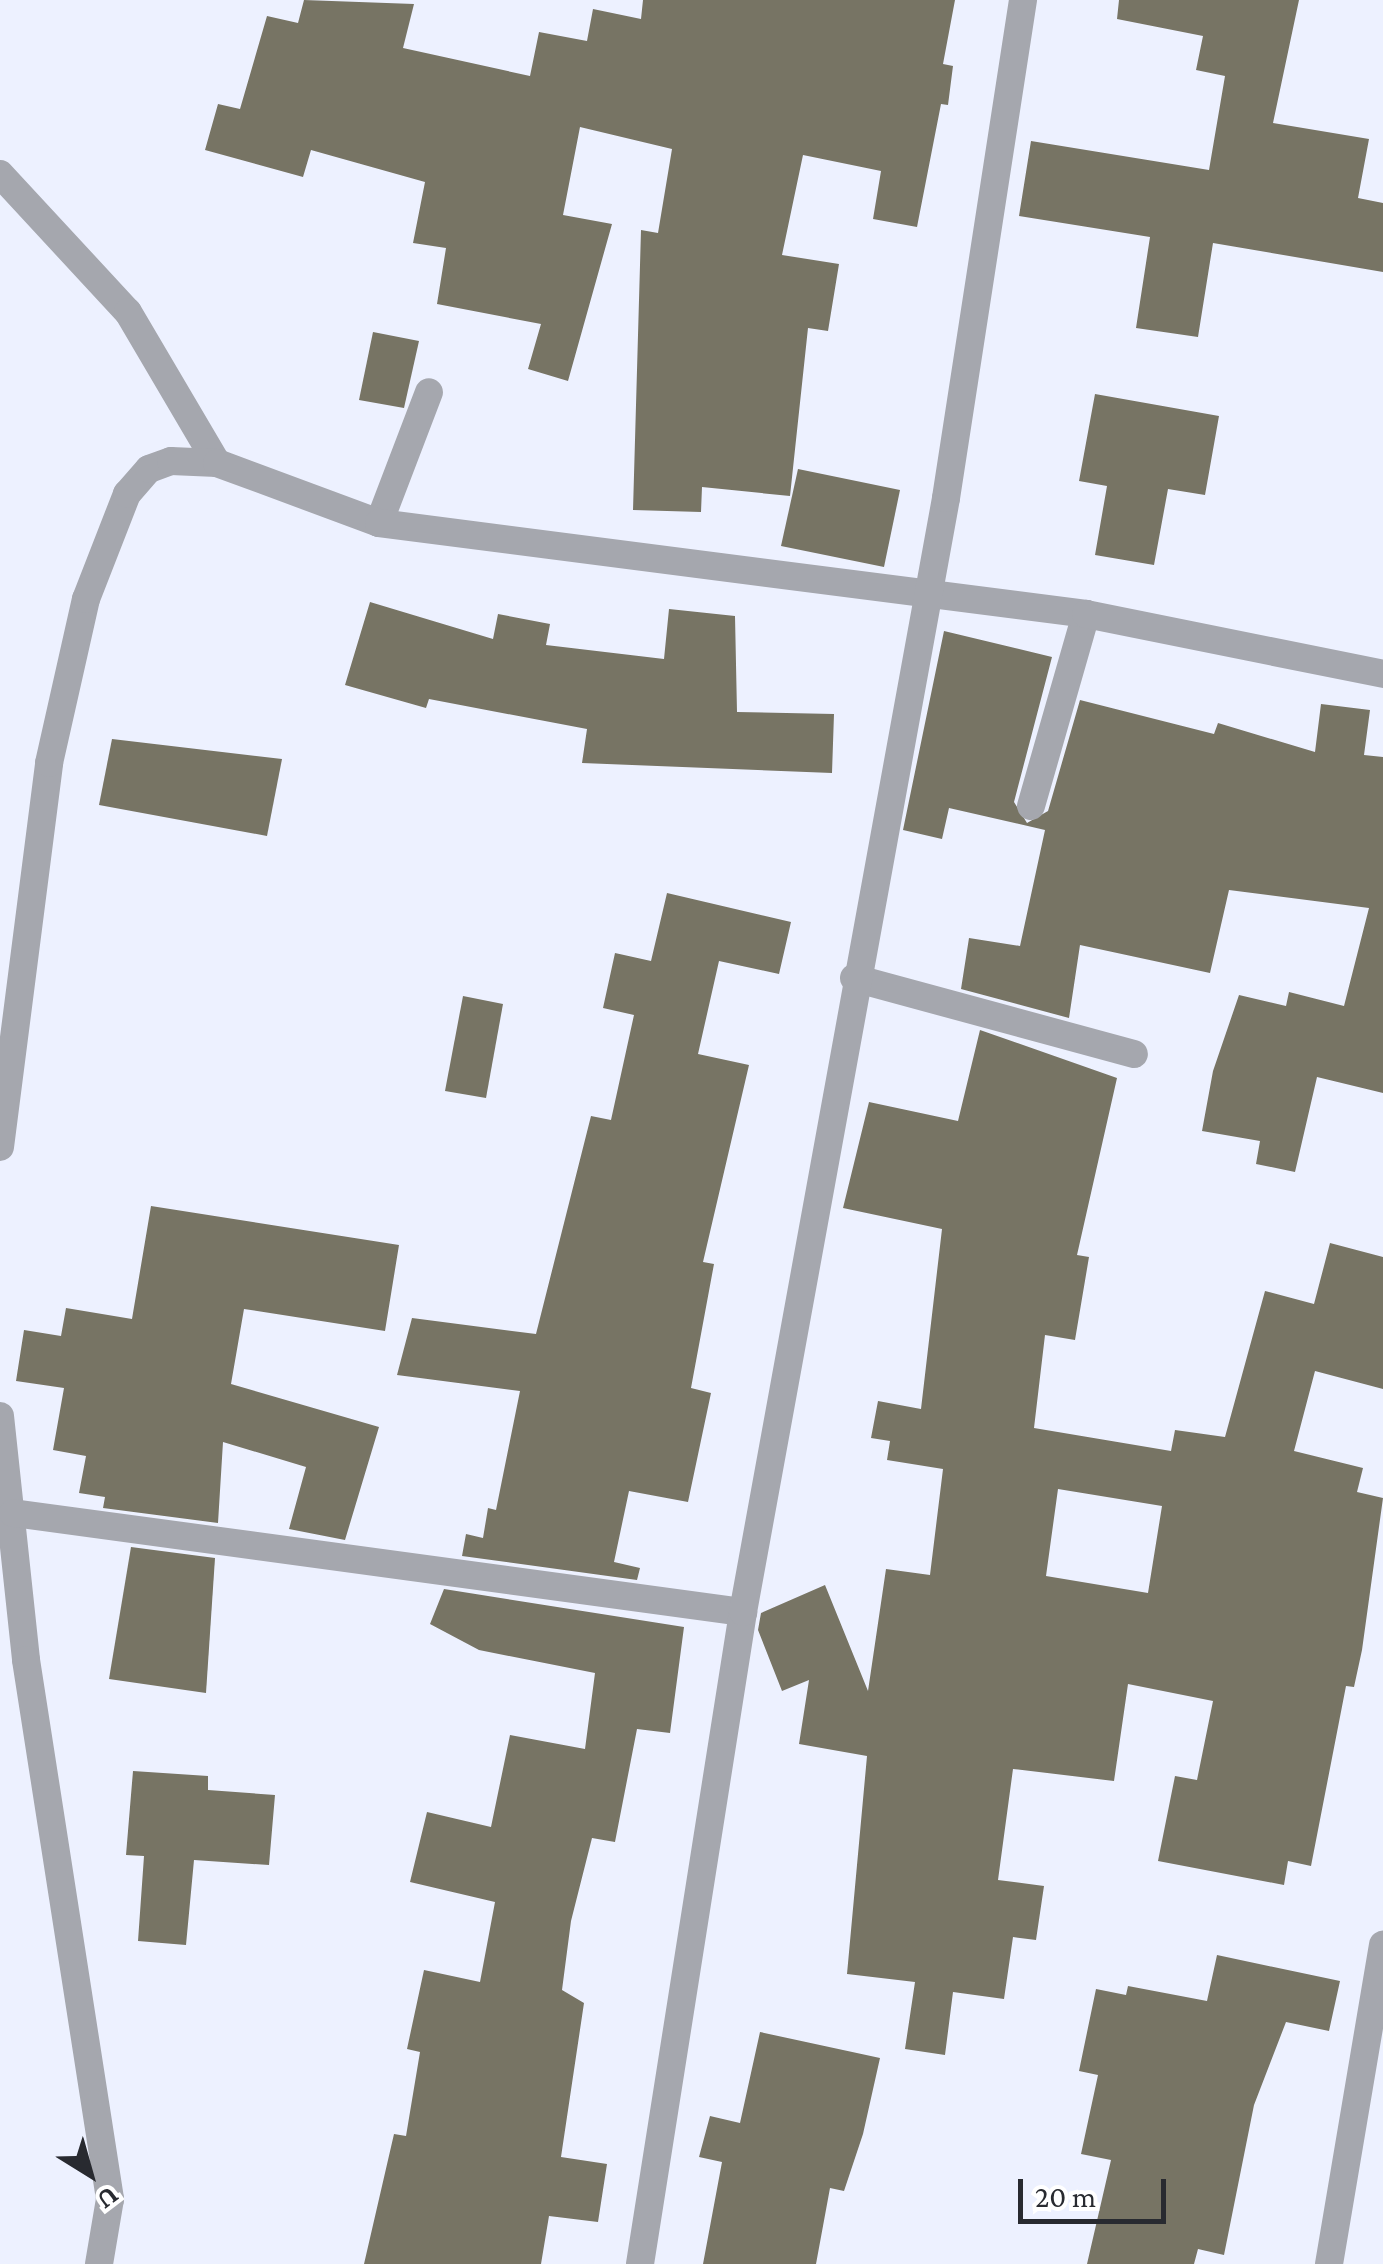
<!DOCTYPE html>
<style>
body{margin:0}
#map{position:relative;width:1383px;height:2264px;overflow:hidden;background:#edf1ff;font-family:"Crimson Pro",serif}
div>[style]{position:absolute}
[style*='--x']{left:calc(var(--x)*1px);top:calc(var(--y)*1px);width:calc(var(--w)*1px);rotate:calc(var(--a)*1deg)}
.building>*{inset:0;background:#777464}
.minor>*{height:28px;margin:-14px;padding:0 14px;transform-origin:14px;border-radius:14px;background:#a5a7ae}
span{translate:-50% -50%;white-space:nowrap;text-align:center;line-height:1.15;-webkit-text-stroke:8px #fff;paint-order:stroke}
.north{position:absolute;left:40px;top:2124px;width:100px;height:100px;-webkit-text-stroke:8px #fff;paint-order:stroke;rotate:143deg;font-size:28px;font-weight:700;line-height:40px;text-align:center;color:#282a30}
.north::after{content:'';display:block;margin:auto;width:35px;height:45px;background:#282a30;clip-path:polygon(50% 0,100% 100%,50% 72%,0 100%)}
.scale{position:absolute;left:1018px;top:2179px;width:148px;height:45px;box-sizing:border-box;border:5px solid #282a30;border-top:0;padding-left:12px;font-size:30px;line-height:35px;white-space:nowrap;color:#282a30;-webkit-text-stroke:8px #fff;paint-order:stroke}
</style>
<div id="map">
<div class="building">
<div style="clip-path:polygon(304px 0,414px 4px,403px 48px,530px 76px,539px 32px,587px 41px,593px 9px,641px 19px,643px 0,955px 0,943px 64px,953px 66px,948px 105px,941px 104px,917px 227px,873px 219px,881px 171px,803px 155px,782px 255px,839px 264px,828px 331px,808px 328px,790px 496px,702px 487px,701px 512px,633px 510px,641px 230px,658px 233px,672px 149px,580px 127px,563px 215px,612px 224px,568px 381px,528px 369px,541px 324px,437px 304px,446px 248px,413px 243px,425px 182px,311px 150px,303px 177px,205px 150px,218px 104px,240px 109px,267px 16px,298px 23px)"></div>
<div style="clip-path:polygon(1119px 0,1299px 0,1273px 123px,1369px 139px,1358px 198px,1383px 203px,1383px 272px,1213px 243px,1198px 337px,1136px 328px,1150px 237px,1019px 216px,1031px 141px,1209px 170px,1225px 76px,1196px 70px,1203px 36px,1117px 19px)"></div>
<div style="clip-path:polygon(373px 332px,419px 341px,404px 408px,359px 400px)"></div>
<div style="clip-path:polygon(1095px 394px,1219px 416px,1205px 495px,1168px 489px,1154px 565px,1095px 555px,1107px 486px,1079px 481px)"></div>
<div style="clip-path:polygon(798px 469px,900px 490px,884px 567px,781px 546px)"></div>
<div style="clip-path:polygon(370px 602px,493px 639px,498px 614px,550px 624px,546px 645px,664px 659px,669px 609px,735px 616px,737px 712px,834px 714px,832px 773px,582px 763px,587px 729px,429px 699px,426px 708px,345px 685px)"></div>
<div style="clip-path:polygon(944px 631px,1052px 657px,1014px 802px,1027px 823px,1048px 811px,1080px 700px,1214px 734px,1218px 723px,1315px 752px,1321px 704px,1370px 710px,1364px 755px,1383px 757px,1383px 1093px,1317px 1077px,1295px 1172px,1256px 1164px,1260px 1141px,1202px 1131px,1213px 1071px,1239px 995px,1286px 1006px,1289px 992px,1344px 1006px,1369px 908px,1229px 890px,1210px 973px,1080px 945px,1069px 1018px,961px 989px,969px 938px,1020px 946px,1045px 830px,949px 808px,942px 839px,903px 830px)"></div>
<div style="clip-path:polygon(112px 739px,282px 759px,267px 836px,99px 805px)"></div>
<div style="clip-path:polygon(667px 893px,791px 922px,779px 974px,719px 961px,698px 1054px,749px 1065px,703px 1262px,714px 1264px,691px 1388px,711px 1393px,688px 1502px,629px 1491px,614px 1562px,640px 1568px,637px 1580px,462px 1556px,466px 1534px,483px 1538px,488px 1508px,496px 1510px,520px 1391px,397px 1375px,412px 1318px,536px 1334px,591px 1116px,611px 1120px,634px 1015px,603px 1008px,615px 953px,651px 961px)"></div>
<div style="clip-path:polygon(463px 996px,503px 1004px,486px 1098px,445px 1091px)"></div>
<div style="clip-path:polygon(evenodd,980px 1030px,1117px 1078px,1077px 1255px,1089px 1257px,1075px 1340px,1045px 1335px,1034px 1428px,1171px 1451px,1175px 1430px,1225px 1437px,1265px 1291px,1314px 1304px,1330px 1243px,1383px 1257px,1383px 1389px,1315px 1371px,1294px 1451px,1363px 1468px,1357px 1492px,1383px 1498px,1362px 1650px,1354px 1687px,1346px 1686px,1311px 1866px,1288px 1861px,1284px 1885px,1158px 1861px,1175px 1776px,1197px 1780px,1213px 1701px,1128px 1684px,1114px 1781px,1013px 1769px,998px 1880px,1044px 1886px,1036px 1940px,1013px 1937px,1004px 1999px,953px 1992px,945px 2055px,905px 2049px,915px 1982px,847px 1974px,867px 1756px,799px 1744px,809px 1680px,782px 1691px,758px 1630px,761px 1613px,825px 1585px,868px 1691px,886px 1569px,930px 1575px,943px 1469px,887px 1460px,890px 1441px,871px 1438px,878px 1401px,921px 1409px,942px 1229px,843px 1208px,869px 1102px,958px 1121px,980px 1030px,1058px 1489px,1162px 1506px,1148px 1593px,1046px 1576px,1058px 1489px)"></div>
<div style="clip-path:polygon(151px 1206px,399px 1245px,385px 1331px,244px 1309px,231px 1384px,379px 1427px,345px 1540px,289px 1529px,306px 1467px,223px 1442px,218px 1523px,103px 1508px,105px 1497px,79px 1493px,86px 1456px,53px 1450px,64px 1388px,16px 1381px,24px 1330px,61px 1336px,66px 1308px,132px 1319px)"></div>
<div style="clip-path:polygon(131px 1547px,215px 1558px,206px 1693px,109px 1679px)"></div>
<div style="clip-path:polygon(444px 1589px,684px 1627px,670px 1733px,637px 1729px,615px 1842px,592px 1838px,571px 1921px,562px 1990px,584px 2003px,561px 2157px,607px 2164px,598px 2222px,549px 2216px,541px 2264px,364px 2264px,394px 2134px,406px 2136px,420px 2052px,407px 2049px,424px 1970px,480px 1982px,495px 1902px,410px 1882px,427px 1812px,491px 1827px,510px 1735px,585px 1749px,595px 1673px,479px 1650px,430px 1624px)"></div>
<div style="clip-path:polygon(133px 1771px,208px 1776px,208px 1790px,275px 1795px,269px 1865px,194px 1860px,186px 1945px,138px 1941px,144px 1856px,126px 1855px)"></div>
<div style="clip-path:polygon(1217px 1955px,1340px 1981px,1329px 2031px,1286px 2022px,1254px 2105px,1224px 2255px,1198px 2249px,1194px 2264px,1087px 2264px,1111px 2160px,1081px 2154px,1098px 2075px,1079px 2071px,1096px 1989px,1126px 1995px,1128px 1986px,1207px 2001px)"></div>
<div style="clip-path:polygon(760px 2032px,880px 2058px,863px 2134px,844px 2191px,830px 2188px,816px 2264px,703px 2264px,722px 2162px,699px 2157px,710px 2116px,740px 2123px)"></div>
</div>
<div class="minor">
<div style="--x:0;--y:174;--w:188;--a:47.2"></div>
<div style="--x:128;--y:312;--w:175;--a:59.5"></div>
<div style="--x:379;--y:523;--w:140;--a:-69.1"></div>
<div style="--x:1031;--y:806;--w:200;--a:-74"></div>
<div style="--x:854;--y:978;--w:290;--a:15.2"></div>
<div style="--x:0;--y:1147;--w:387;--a:-82.7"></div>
<div style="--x:49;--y:763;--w:168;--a:-77.3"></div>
<div style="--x:86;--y:599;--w:113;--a:-68.7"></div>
<div style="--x:127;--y:494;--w:33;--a:-49"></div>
<div style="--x:149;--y:469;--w:23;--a:-20"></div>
<div style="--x:171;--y:461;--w:46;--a:2.5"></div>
<div style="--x:217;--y:463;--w:173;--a:20.3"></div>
<div style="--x:379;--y:523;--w:713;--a:7.33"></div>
<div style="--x:1086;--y:614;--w:303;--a:11.4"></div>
<div style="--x:0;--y:1416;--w:245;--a:83.9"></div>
<div style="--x:26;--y:1660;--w:546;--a:81.14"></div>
<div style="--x:110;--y:2199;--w:66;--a:99.6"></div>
<div style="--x:13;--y:1513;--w:737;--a:7.72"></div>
<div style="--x:640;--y:2264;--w:660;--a:-81.02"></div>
<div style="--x:743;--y:1612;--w:1132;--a:-79.67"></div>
<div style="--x:946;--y:498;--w:504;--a:-81.21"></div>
<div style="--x:1329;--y:2264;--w:324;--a:-80.4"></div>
</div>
<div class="north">U</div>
<div class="scale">20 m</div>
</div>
